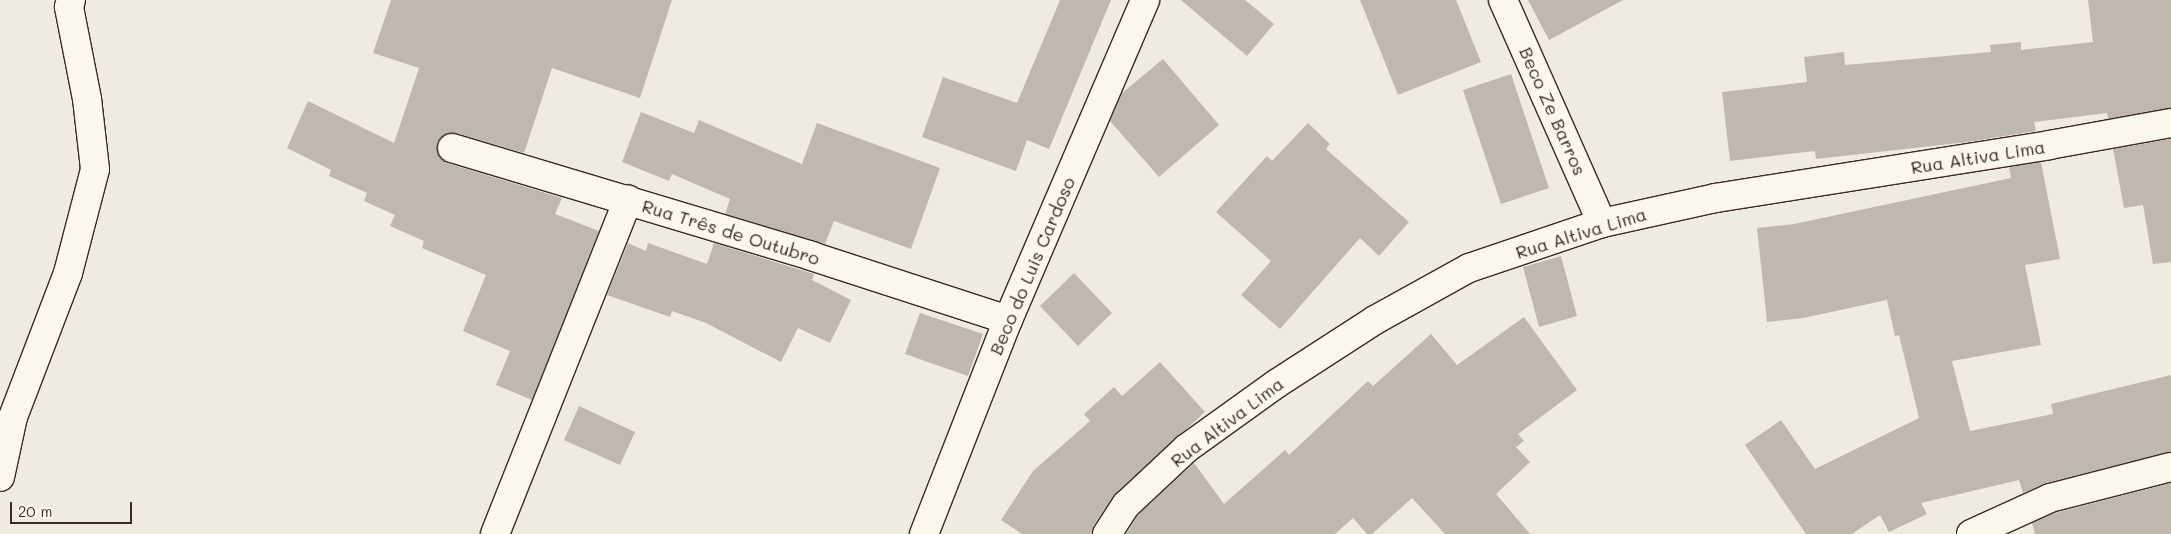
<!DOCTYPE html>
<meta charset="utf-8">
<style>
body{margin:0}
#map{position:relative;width:2171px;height:534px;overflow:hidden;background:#f0ebe0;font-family:Mali,sans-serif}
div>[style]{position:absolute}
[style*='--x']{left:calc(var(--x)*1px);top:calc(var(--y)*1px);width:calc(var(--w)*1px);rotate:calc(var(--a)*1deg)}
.building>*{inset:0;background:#c0b8ad}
.roads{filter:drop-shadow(1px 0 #3b2a1e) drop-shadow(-1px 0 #3b2a1e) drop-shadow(0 1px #3b2a1e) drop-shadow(0 -1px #3b2a1e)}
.minor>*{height:28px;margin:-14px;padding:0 14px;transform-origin:14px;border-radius:14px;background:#fbf7ec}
span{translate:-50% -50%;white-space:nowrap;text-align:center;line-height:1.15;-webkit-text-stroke:4px #fbf7ec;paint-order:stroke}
.street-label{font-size:18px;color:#3b2a1e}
.scale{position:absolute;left:10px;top:502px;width:122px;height:22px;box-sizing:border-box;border:2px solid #3b2a1e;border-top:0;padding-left:6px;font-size:15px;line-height:18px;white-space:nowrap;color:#3b2a1e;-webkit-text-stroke:4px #fbf7ec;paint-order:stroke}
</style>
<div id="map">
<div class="building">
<div style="clip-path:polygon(391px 0,672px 0,640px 98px,552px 68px,524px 153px,456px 133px,448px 133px,442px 136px,437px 143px,437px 152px,440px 158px,447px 163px,562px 198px,555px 214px,599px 231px,532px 400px,496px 385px,510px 351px,463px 331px,486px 275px,422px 248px,424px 241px,390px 226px,395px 215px,364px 201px,367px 193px,329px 176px,331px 170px,287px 148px,308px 101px,394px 143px,419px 68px,373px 53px)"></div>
<div style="clip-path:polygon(1060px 0,1111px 0,1049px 149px,1027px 140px,1016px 171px,922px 137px,943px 77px,1017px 103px)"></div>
<div style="clip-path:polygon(1181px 0,1245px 0,1274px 24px,1247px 56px)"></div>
<div style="clip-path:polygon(1360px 0,1456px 0,1481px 62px,1398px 95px)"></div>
<div style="clip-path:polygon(1528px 0,1623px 0,1549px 40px)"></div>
<div style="clip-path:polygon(2088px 0,2171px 0,2171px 108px,2108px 119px,2107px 113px,2034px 122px,2036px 131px,1968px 142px,1816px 159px,1815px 151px,1730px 161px,1722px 92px,1807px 82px,1804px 57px,1844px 52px,1845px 65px,1991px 52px,1990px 45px,2021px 42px,2021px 50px,2093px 42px)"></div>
<div style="clip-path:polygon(1163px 59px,1219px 125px,1159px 177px,1110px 121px,1122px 93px)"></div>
<div style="clip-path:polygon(1511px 74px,1549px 188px,1501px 204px,1463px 90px)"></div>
<div style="clip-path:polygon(641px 112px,694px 133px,699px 120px,802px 164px,817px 123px,940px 168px,911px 249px,834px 221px,825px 244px,725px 214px,730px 199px,672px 174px,669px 181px,622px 162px)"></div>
<div style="clip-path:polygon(1308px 123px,1330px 144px,1326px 149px,1409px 222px,1379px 256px,1360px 238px,1280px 329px,1241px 295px,1271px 261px,1216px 212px,1267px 156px,1272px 161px)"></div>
<div style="clip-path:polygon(2171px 139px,2171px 262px,2153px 264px,2143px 205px,2124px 208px,2113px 149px)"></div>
<div style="clip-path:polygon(2041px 162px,2060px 259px,2025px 265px,2041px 345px,1952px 361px,1970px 431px,2053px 414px,2051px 404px,2171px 375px,2171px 452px,2046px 483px,2023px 493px,2019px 480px,1921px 503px,1927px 514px,1889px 532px,1880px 515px,1852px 534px,1806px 534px,1745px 445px,1781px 420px,1815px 469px,1919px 418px,1899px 335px,1895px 336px,1887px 300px,1803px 318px,1767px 322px,1757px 228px,1794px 224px,2011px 178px,2009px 167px)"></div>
<div style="clip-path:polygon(628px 243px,646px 251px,648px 243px,707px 264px,714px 243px,814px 274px,812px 280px,851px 300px,830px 343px,798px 328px,781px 362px,706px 323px,672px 311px,670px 317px,607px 295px)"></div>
<div style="clip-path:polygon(1561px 256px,1577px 316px,1539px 327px,1523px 267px)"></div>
<div style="clip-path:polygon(1074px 273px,1112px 313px,1078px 346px,1040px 306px)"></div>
<div style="clip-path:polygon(920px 313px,983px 334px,968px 376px,905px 354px)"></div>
<div style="clip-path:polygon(1524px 317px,1577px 390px,1518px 434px,1524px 441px,1516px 447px,1530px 462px,1496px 494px,1530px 534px,1445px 534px,1412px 498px,1372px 534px,1367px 534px,1353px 518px,1335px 534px,1126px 534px,1138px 515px,1194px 463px,1224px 504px,1285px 450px,1289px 455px,1368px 381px,1373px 386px,1431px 334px,1457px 365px)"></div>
<div style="clip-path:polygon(1160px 362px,1205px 412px,1115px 494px,1094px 525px,1092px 534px,1022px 534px,1001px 520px,1033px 471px,1090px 421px,1084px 414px,1114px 387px,1122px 396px)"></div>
<div style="clip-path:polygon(579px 406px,635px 432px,620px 465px,564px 440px)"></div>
<div style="clip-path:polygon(2171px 483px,2171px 534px,2035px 534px,2032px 523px,2055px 513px)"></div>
</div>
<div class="roads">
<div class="minor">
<div style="--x:1503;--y:0;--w:244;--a:66.1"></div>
<div style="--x:452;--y:148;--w:375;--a:16.7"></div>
<div style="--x:811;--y:256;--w:207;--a:18"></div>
<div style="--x:0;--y:477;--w:61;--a:-77.8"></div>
<div style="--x:13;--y:417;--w:154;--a:-69.1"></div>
<div style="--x:68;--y:273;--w:107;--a:-75.4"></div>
<div style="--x:95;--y:169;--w:70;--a:-96.5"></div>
<div style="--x:87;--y:99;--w:94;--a:-101.1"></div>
<div style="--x:69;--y:7;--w:7;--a:-74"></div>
<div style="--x:495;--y:534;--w:360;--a:-68.3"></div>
<div style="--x:924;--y:534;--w:230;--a:-68.6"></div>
<div style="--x:1008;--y:320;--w:348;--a:-66.8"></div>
<div style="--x:1107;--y:534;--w:35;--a:-57"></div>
<div style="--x:1126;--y:505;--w:83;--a:-43.1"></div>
<div style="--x:1187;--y:448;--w:110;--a:-35.7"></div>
<div style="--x:1276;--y:384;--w:118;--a:-32.9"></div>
<div style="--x:1375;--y:320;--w:107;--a:-29"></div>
<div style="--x:1469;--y:268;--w:140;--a:-18.7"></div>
<div style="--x:1602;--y:223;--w:117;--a:-12.4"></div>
<div style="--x:1716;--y:198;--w:337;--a:-9"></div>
<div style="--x:2049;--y:145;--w:124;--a:-10.2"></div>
<div style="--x:1971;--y:534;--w:87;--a:-24.5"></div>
<div style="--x:2050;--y:498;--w:125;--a:-14.4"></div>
</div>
</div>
<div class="street-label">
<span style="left:1553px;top:111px;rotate:66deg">Beco Ze Barros</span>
<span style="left:1978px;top:157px;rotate:-9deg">Rua Altiva Lima</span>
<span style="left:731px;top:232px;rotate:17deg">Rua Três de Outubro</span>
<span style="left:1581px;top:233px;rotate:-17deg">Rua Altiva Lima</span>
<span style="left:1032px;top:266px;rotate:-67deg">Beco do Luis Cardoso</span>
<span style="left:1227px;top:422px;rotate:-37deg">Rua Altiva Lima</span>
</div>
<div class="scale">20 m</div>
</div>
